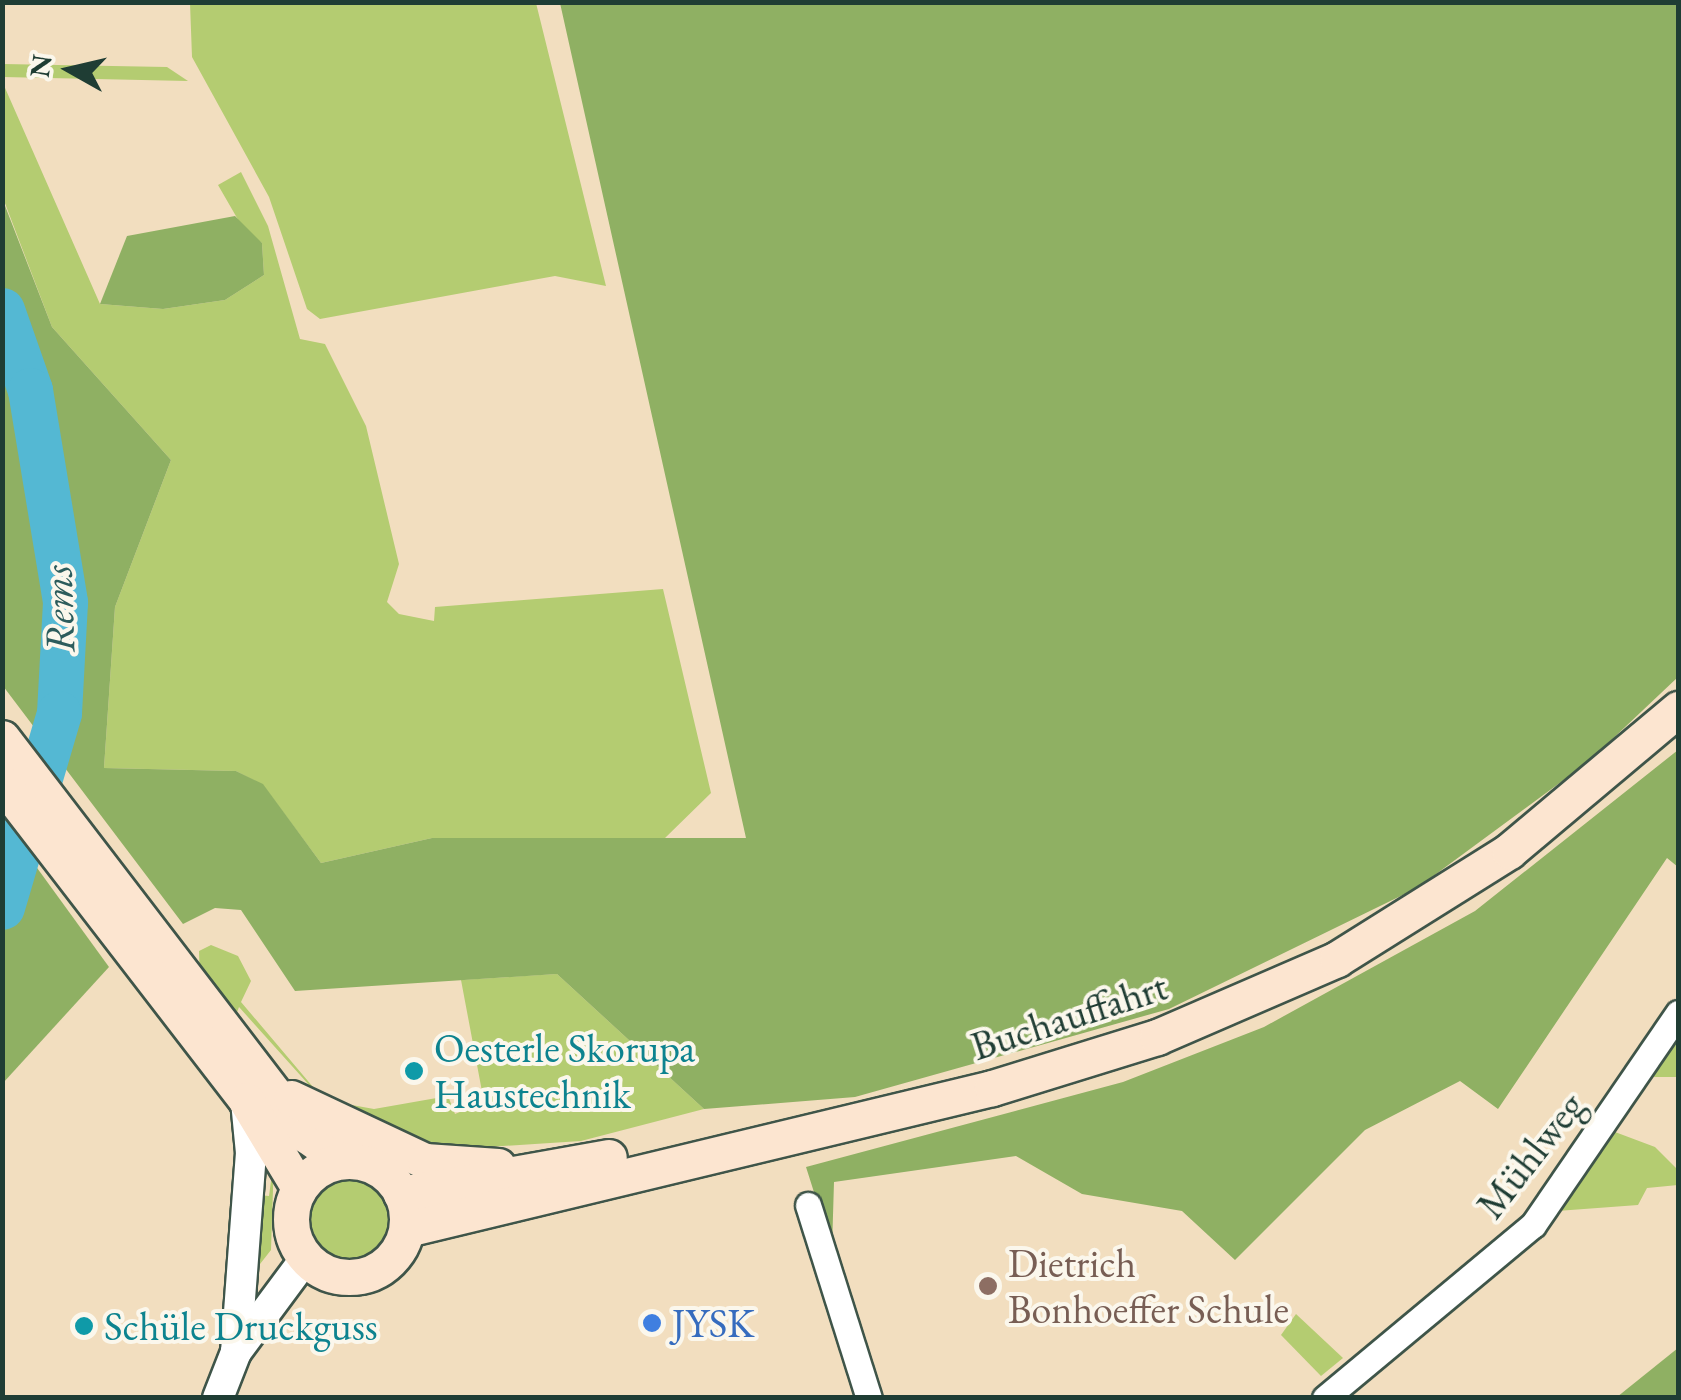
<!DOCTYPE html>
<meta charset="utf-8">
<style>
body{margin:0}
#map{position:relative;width:1681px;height:1400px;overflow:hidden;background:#f2debf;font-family:"EB Garamond",serif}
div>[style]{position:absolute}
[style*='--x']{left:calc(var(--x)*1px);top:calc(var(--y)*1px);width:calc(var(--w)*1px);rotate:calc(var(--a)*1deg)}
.green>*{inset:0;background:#b4cc71}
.round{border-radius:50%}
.forest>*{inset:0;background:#8fb063}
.river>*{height:45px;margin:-22.5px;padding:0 22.5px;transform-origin:22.5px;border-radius:22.5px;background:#54b8d3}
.roads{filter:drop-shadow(2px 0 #3f5549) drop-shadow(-2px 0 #3f5549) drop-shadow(0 2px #3f5549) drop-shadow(0 -2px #3f5549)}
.minor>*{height:25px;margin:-12.5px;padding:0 12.5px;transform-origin:12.5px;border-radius:12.5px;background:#fff}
.tertiary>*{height:30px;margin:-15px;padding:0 15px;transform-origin:15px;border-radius:15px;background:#fff}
.secondary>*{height:35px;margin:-17.5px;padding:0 17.5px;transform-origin:17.5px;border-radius:17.5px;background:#fce5d0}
.secondary>.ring{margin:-17.5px;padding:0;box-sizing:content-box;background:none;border:35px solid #fce5d0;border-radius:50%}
.dots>*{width:28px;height:28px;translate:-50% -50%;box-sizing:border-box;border:5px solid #fbf7ec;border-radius:50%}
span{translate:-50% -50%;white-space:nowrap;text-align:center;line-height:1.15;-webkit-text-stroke:8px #fbf7ec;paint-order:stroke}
.street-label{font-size:40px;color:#1f3d34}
.culture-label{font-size:40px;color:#0d838f}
.left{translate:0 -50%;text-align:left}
.education-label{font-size:40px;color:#785e54}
.shop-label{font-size:40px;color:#366cbe}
.water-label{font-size:42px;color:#2c5c5c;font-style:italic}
.frame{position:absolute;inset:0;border:5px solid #1f3d34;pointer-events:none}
.north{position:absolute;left:20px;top:20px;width:100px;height:100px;-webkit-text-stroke:8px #fbf7ec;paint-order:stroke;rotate:278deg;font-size:28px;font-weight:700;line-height:40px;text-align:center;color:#1f3d34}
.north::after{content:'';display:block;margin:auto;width:35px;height:45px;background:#1f3d34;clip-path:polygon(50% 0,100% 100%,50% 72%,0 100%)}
</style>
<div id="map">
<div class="green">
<div style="clip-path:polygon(190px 3px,536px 3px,606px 286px,555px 276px,320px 319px,307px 309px,269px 197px,192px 57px)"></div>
<div style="clip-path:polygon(3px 64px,167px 67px,188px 81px,3px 77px)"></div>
<div style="clip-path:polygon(2px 81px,100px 304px,163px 309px,225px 300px,264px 275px,262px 243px,244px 230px,218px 185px,241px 172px,268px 226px,300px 339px,325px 344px,366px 426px,399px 564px,387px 602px,399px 614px,434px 621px,435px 607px,663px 589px,711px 793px,665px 838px,432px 838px,321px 863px,263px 785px,236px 771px,104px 768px,115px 607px,171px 460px,52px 327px,3px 198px)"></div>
<div style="clip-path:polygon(211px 945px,238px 956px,251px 981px,241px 1002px,324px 1100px,374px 1109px,448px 1096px,455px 1114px,484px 1102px,461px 980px,557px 974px,704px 1109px,581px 1141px,442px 1150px,327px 1105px,239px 1007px,236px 1015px,214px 1004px,200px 987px,199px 951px)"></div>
<div style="clip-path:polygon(1678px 1026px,1678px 1077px,1647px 1077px)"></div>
<div style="clip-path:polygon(1607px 1129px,1655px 1147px,1678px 1170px,1678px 1185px,1647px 1188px,1638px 1205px,1557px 1211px)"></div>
<div style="clip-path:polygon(274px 1159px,271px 1250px,253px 1273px,258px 1195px,269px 1196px)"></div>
<div class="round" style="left:307px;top:1178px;width:88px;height:88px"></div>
<div style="clip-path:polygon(1296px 1314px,1343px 1358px,1321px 1376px,1281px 1335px)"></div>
</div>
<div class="forest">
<div style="clip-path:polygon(560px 3px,1678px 3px,1678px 677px,1588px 762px,1417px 888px,1169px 1009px,855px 1097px,704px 1109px,557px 974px,295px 991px,241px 910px,215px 908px,183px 924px,3px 686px,2px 198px,52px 327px,171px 460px,115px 607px,104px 768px,236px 771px,263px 784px,321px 863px,432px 838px,746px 838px)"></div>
<div style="clip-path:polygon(235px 216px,262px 243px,264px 275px,225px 300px,163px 309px,100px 304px,127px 236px)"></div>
<div style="clip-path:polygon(1678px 750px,1678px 867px,1667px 858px,1498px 1109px,1460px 1081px,1365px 1130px,1235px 1260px,1182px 1211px,1082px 1194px,1016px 1156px,834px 1182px,832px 1249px,806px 1167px,1123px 1082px,1264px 1027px,1475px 911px)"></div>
<div style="clip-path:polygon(3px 821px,109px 967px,3px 1083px,2px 823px)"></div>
<div style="clip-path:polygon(1678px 1348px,1678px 1397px,1617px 1397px)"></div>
</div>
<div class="river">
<div style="--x:2;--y:310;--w:85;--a:70.7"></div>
<div style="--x:30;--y:390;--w:215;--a:80.6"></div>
<div style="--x:65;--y:602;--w:111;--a:93.1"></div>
<div style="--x:59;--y:713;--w:202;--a:106.4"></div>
</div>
<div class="roads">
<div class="minor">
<div style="--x:808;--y:1205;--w:202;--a:72.5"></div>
<div style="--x:1325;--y:1398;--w:271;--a:-39.8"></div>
<div style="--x:1533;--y:1225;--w:257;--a:-55.6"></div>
</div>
<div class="tertiary">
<div style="--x:236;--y:1352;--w:200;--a:-85.7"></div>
<div style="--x:251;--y:1153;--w:52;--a:-95.5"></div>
<div style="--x:218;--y:1398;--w:49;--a:-68.6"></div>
<div style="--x:236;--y:1352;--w:116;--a:-53.4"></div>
</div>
<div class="secondary">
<div style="--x:2;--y:738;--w:500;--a:52.56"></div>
<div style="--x:306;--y:1135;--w:45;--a:35.1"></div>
<div style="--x:2;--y:783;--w:400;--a:52.4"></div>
<div style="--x:246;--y:1100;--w:103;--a:58.9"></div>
<div style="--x:291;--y:1098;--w:148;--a:25.2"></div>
<div style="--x:425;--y:1161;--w:73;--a:3.9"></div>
<div class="ring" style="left:291px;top:1161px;width:81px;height:81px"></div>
<div style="--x:401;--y:1194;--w:211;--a:-10.1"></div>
<div style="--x:407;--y:1229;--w:602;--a:-13.55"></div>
<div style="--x:992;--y:1088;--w:173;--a:-17.2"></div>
<div style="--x:1157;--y:1037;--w:196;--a:-23.4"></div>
<div style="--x:1337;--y:959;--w:203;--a:-32.1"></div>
<div style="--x:1509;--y:851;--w:221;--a:-40"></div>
</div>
</div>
<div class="dots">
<div style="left:414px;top:1071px;background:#0f9aa8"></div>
<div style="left:988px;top:1286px;background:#8d6e63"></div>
<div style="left:652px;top:1323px;background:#3f7fe0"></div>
<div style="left:84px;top:1326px;background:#0f9aa8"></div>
</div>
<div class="street-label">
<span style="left:1069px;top:1016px;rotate:-18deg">Buchauffahrt</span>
<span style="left:1530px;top:1155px;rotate:-52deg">Mühlweg</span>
</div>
<div class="culture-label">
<span class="left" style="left:434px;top:1071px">Oesterle Skorupa<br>Haustechnik</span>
<span class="left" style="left:104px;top:1326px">Schüle Druckguss</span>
</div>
<div class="education-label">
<span class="left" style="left:1008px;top:1286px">Dietrich<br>Bonhoeffer Schule</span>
</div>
<div class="shop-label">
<span class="left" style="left:672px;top:1323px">JYSK</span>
</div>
<div class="water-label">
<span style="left:59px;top:609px;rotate:-92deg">Rems</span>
</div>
<div class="frame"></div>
<div class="north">N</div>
</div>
